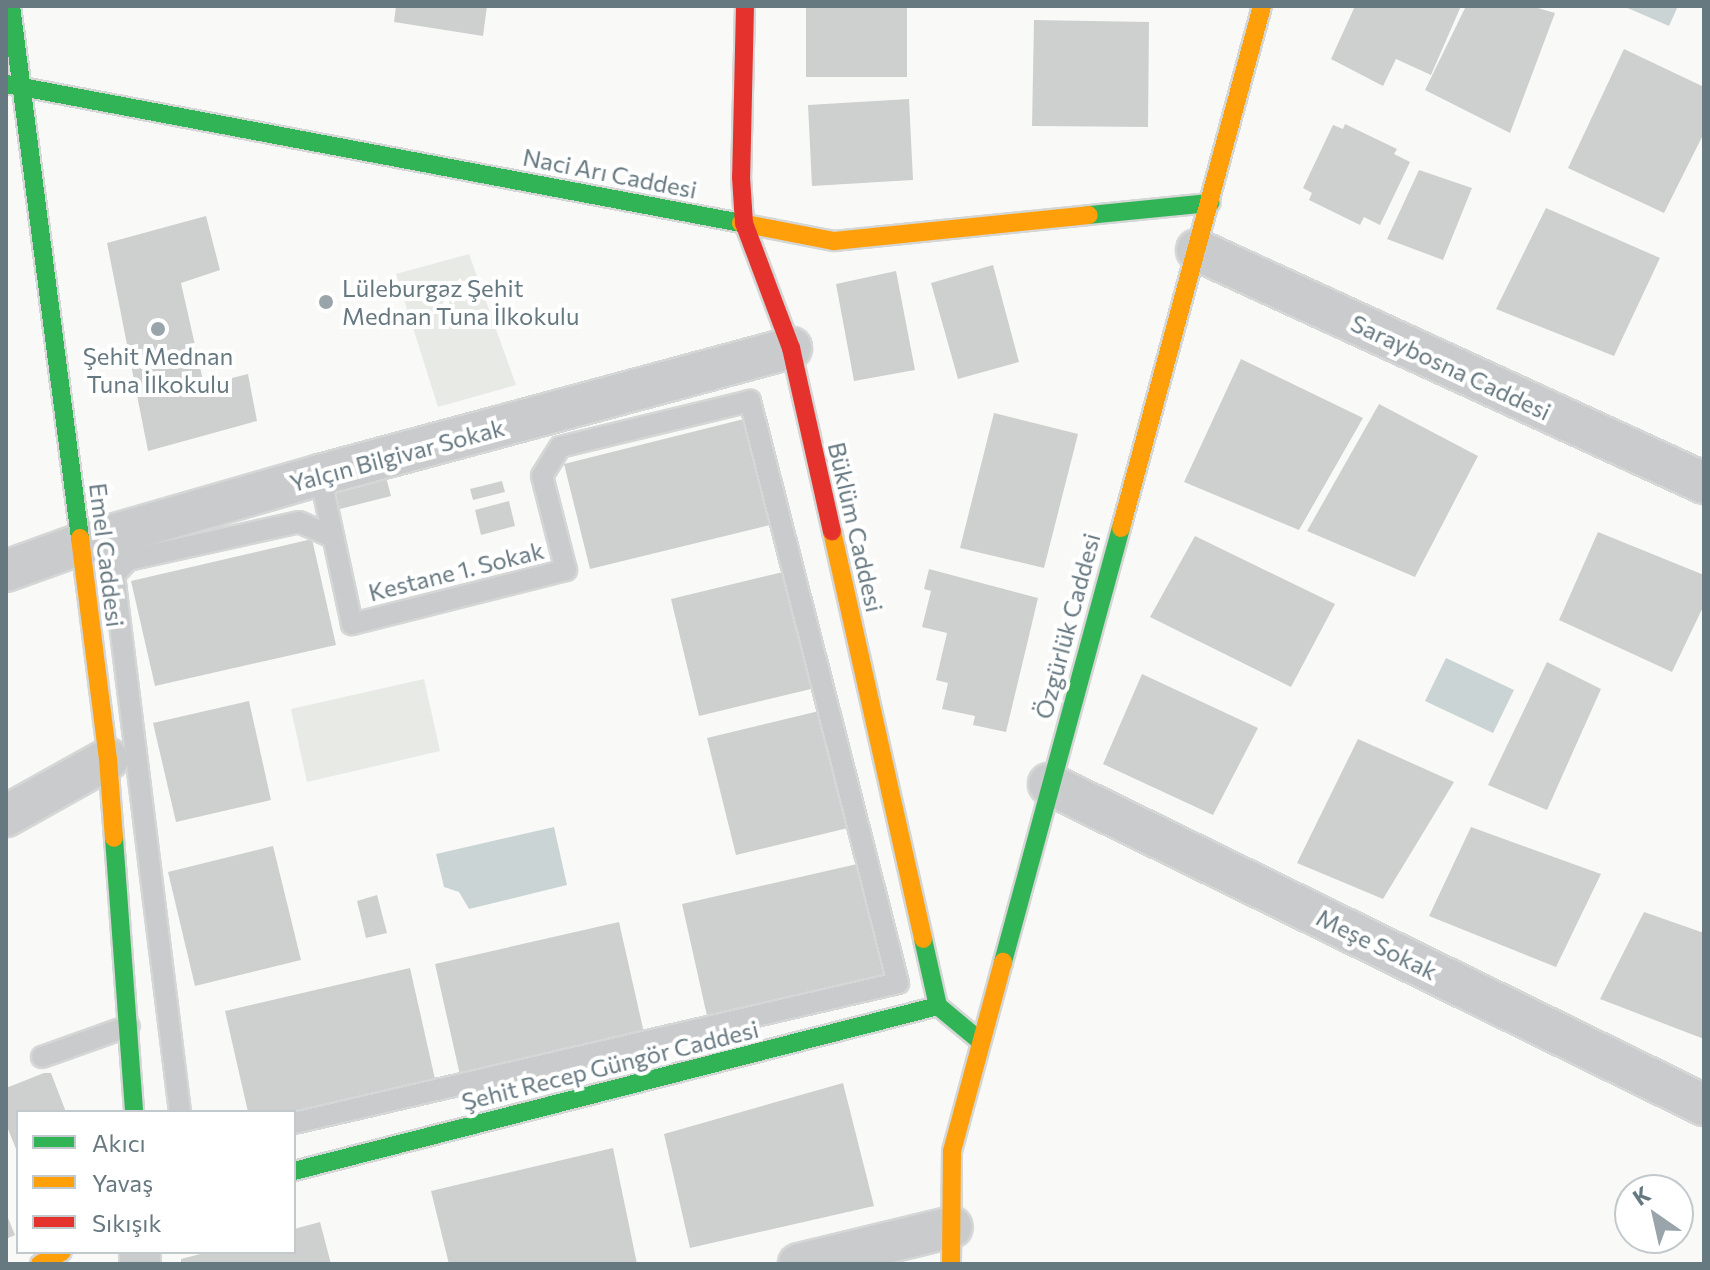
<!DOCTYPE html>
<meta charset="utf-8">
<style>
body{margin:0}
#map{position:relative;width:1710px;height:1270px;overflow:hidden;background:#f9f9f8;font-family:Commissioner,sans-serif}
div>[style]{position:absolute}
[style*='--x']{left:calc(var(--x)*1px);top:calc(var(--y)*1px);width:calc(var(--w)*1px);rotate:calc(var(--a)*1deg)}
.green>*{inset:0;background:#e8eae6}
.water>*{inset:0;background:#cbd4d5}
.building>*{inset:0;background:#ced0d0}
.roads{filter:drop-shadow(2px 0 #d5d6d6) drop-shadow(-2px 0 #d5d6d6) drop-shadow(0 2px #d5d6d6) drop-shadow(0 -2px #d5d6d6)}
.lane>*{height:20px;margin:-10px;padding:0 10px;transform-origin:10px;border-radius:10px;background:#cacbcc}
.street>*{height:40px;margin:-20px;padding:0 20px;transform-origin:20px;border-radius:20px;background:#cacbcc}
.fast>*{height:18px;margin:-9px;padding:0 9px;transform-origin:9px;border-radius:9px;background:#30b455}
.slow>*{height:18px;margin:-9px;padding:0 9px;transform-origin:9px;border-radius:9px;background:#ff9f0a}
.jam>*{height:18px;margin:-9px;padding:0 9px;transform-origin:9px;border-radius:9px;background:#e5322d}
.dots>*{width:22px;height:22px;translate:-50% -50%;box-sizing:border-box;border:4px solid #fff;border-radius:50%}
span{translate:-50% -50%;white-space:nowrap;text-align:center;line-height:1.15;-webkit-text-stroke:8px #fff;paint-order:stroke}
.street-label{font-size:24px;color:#667880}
.poi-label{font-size:24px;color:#667880}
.left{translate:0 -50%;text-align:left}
.frame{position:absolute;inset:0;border:8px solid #667880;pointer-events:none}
.legend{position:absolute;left:16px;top:1110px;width:280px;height:144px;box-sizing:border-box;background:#fff;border:2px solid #c2c9cc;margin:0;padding:10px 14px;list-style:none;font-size:24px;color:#667880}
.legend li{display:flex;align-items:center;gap:16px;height:40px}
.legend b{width:40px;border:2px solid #c2c9cc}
.north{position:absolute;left:1614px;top:1174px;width:80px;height:80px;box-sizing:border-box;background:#fff;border:2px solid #c2c9cc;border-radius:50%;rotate:326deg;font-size:22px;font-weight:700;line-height:32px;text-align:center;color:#667880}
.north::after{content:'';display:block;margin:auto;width:28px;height:36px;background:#99a5aa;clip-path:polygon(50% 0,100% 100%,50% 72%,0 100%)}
</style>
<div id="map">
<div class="green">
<div style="clip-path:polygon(469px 254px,516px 385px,438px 407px,396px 274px)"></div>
<div style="clip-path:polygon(424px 679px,440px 751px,307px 782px,291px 709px)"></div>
</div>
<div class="water">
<div style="clip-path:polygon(1623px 6px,1678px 6px,1669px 26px)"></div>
<div style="clip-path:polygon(1446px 658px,1514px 690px,1493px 733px,1425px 701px)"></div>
<div style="clip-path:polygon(554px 827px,567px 885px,469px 909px,459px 892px,444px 887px,436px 854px)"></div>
</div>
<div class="building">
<div style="clip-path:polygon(396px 6px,487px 6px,483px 36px,394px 22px)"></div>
<div style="clip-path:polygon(806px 6px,907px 6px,907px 77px,806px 77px)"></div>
<div style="clip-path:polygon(1355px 6px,1461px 6px,1431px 75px,1396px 59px,1383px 86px,1331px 59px)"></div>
<div style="clip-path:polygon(1466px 6px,1531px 6px,1555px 13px,1510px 133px,1425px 90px)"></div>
<div style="clip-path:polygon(1034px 20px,1149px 22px,1148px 127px,1032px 126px)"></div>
<div style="clip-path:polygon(1624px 49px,1704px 87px,1704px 133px,1664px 213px,1568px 168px)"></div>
<div style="clip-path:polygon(909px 99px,913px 180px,812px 186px,808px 105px)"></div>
<div style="clip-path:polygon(1345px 124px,1397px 149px,1394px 154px,1410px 162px,1380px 225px,1364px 217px,1360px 225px,1309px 200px,1312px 193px,1303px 188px,1333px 125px,1343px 129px)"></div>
<div style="clip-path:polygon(1419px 170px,1472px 188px,1443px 260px,1387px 239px)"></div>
<div style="clip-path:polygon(1546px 208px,1660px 258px,1614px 356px,1496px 309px)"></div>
<div style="clip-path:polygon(206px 216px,220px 270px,181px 283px,204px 385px,248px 374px,257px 421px,148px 451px,107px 243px)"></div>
<div style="clip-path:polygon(993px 265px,1019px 362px,958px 379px,931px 283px)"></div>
<div style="clip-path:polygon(896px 271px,915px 370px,854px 381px,836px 284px)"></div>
<div style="clip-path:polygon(1241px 359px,1363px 418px,1299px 530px,1184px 482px)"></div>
<div style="clip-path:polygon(1379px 404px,1478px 456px,1415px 577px,1307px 531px)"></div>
<div style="clip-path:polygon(994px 413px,1078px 434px,1044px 568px,960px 548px)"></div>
<div style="clip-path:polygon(744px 419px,770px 525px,590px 569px,564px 464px)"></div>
<div style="clip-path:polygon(386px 477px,391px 496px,332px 511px,327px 491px)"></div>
<div style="clip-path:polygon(502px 481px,505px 492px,473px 500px,470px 489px)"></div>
<div style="clip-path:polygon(509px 501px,515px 526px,481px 535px,475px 510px)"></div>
<div style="clip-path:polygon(1598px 532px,1704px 575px,1704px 605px,1672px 672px,1559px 620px)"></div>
<div style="clip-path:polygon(1195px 536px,1335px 604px,1291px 687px,1150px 617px)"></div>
<div style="clip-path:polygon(312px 539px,336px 645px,155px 686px,131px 581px)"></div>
<div style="clip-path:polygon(929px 569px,1038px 598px,1006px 732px,973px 725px,975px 716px,942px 709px,948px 683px,936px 680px,947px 633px,922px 627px,931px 591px,924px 589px)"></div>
<div style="clip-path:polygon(783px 572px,811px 689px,699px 716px,671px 599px)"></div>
<div style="clip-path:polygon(1547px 662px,1601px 689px,1547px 810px,1488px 785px)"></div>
<div style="clip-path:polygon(1142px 674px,1258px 728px,1213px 815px,1103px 764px)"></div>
<div style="clip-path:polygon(249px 701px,271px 800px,176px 822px,153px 723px)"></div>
<div style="clip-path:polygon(819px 711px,848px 828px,736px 855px,707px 738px)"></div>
<div style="clip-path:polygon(1358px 739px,1454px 782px,1383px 899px,1297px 863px)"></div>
<div style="clip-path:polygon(1471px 827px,1601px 874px,1556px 967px,1429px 916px)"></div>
<div style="clip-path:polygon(273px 846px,301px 960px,195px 986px,168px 872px)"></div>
<div style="clip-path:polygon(866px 862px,891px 973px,707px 1016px,682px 904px)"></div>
<div style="clip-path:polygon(377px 895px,387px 933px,366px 938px,357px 901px)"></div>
<div style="clip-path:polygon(1644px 912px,1704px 933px,1704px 1039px,1600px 999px)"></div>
<div style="clip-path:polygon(619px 922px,644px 1033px,460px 1075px,435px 964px)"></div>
<div style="clip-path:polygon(410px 968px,435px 1079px,293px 1112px,248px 1112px,225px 1011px)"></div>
<div style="clip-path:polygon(44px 1073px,51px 1073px,66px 1112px,18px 1112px,18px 1154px,6px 1124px,6px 1088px)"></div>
<div style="clip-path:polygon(843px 1083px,874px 1206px,690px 1248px,664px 1134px)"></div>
<div style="clip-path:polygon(613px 1148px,637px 1264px,449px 1264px,431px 1191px)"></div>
<div style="clip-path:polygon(6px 1213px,15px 1235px,6px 1239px)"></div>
<div style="clip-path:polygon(320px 1222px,331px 1264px,181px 1264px,181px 1259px,208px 1252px,294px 1252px,294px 1229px)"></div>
</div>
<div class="roads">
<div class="lane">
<div style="--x:42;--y:1057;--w:92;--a:-19.6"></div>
<div style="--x:180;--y:1112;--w:541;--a:-97.01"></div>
<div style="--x:114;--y:575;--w:21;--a:-47"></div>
<div style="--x:128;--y:560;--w:175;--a:-12.5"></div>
<div style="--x:299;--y:522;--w:37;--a:24"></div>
<div style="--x:294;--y:1123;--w:620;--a:-13.05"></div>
<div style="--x:898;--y:983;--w:601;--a:-104.27"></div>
<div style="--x:750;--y:401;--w:195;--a:166.4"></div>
<div style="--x:560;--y:447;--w:34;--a:122"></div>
<div style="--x:542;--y:476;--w:97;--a:75.7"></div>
<div style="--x:566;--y:570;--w:221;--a:165.8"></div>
<div style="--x:352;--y:624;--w:152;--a:-102.1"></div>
</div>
<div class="street">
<div style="--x:1197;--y:250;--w:558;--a:24.68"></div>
<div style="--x:6;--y:571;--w:80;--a:-19.8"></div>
<div style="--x:81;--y:544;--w:249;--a:-16.1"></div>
<div style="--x:320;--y:475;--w:488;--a:-15.1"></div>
<div style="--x:1049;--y:784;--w:729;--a:26.11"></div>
<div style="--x:6;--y:816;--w:117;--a:-29.2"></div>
<div style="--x:140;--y:1252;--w:12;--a:90"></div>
<div style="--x:799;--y:1264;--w:157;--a:-13.6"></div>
</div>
<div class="fast">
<div style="--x:11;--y:6;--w:536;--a:82.61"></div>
<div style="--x:6;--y:84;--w:748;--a:10.71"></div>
<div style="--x:1089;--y:215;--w:122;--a:-5.7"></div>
<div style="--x:114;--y:838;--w:275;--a:85.8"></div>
<div style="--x:923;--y:939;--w:69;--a:77.4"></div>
<div style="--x:938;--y:1006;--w:55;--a:39.8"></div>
<div style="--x:1003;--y:962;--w:450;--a:-74.8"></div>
<div style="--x:294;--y:1171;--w:665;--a:-14.37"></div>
</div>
<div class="slow">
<div style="--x:741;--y:223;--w:95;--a:11"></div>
<div style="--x:834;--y:241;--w:256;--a:-5.8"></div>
<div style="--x:1121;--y:528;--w:541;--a:-74.88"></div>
<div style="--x:832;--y:531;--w:418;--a:77.4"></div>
<div style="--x:80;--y:538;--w:223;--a:82.8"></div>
<div style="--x:108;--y:759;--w:79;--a:85.7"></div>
<div style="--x:40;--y:1264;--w:25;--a:-29"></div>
<div style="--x:951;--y:1264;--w:113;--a:-89.5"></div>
<div style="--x:952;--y:1151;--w:196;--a:-74.9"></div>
</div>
<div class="jam">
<div style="--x:745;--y:6;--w:171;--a:91.3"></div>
<div style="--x:741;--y:177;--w:46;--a:86.3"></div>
<div style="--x:744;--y:223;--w:134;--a:69.4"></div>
<div style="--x:791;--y:348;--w:188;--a:77.4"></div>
</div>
</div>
<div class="dots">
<div style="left:326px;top:302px;background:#99a5aa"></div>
<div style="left:158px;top:329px;background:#99a5aa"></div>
</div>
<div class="street-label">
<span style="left:610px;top:173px;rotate:11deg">Naci Arı Caddesi</span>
<span style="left:1451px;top:367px;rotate:25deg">Saraybosna Caddesi</span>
<span style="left:397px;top:455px;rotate:-15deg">Yalçın Bilgivar Sokak</span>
<span style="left:856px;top:527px;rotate:77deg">Büklüm Caddesi</span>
<span style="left:107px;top:555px;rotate:83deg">Emel Caddesi</span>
<span style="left:456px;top:571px;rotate:-14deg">Kestane 1. Sokak</span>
<span style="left:1067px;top:626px;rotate:-75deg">Özgürlük Caddesi</span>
<span style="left:1377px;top:944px;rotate:26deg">Meşe Sokak</span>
<span style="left:610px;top:1065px;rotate:-14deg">Şehit Recep Güngör Caddesi</span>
</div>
<div class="poi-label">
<span class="left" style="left:342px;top:302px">Lüleburgaz Şehit<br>Mednan Tuna İlkokulu</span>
<span style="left:158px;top:370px">Şehit Mednan<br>Tuna İlkokulu</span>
</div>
<div class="frame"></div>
<ul class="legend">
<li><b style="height:10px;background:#30b455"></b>Akıcı</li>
<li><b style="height:10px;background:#ff9f0a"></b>Yavaş</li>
<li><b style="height:10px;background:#e5322d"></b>Sıkışık</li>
</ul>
<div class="north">K</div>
</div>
